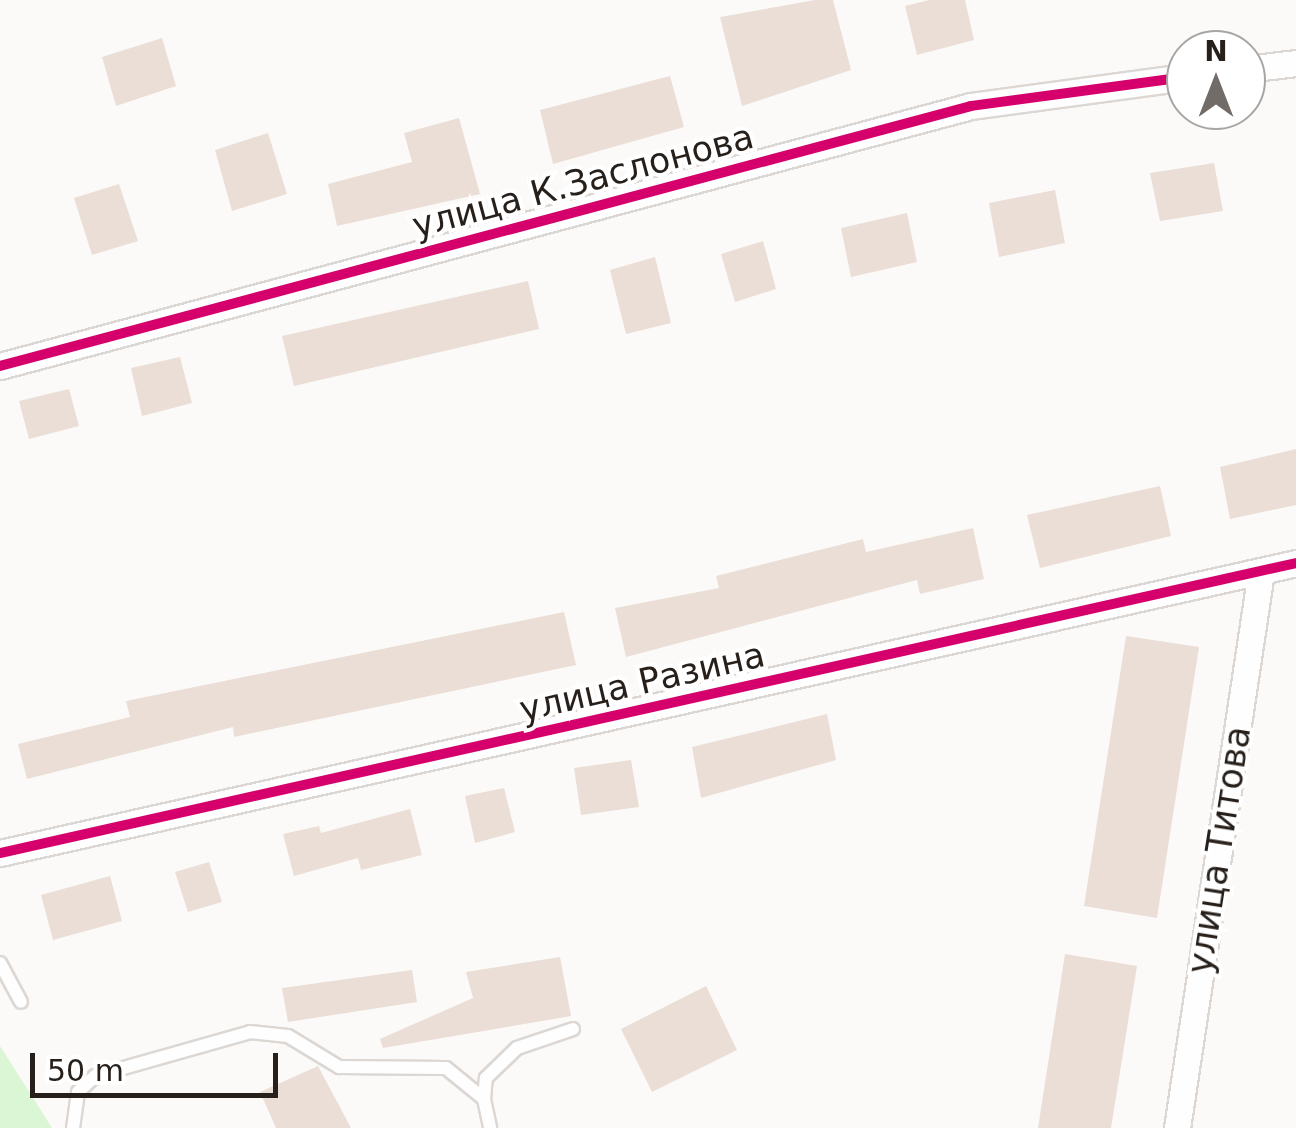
<!DOCTYPE html>
<meta charset="utf-8">
<style>
body{margin:0}
#map{position:relative;width:1296px;height:1128px;overflow:hidden;background:#fcfaf8;font-family:"DejaVu Sans",sans-serif}
div>[style]{position:absolute}
[style*='--x']{left:calc(var(--x)*1px);top:calc(var(--y)*1px);width:calc(var(--w)*1px);rotate:calc(var(--a)*1deg)}
.green>*{inset:0;background:#dbf6d5}
.building>*{inset:0;background:#eaded6}
.roads{filter:drop-shadow(2px 0 #dcd7d3) drop-shadow(-2px 0 #dcd7d3) drop-shadow(0 2px #dcd7d3) drop-shadow(0 -2px #dcd7d3)}
.service>*{height:12px;margin:-6px;padding:0 6px;transform-origin:6px;border-radius:6px;background:#fffefe}
.minor>*{height:25px;margin:-12.5px;padding:0 12.5px;transform-origin:12.5px;border-radius:12.5px;background:#fffefe}
.cycleway>*{height:10px;margin:-5px;padding:0 5px;transform-origin:5px;border-radius:5px;background:#d6006c}
span{translate:-50% -50%;white-space:nowrap;text-align:center;line-height:1.15;-webkit-text-stroke:8px #fff;paint-order:stroke}
.street-label{font-size:35px;color:#271f1a}
.north{position:absolute;left:1166px;top:30px;width:100px;height:100px;box-sizing:border-box;background:#fff;border:2px solid #a9a5a3;border-radius:50%;rotate:0deg;font-size:28px;font-weight:700;line-height:40px;text-align:center;color:#271f1a}
.north::after{content:'';display:block;margin:auto;width:35px;height:45px;background:#726c68;clip-path:polygon(50% 0,100% 100%,50% 72%,0 100%)}
.scale{position:absolute;left:30px;top:1053px;width:248px;height:45px;box-sizing:border-box;border:5px solid #271f1a;border-top:0;padding-left:12px;font-size:30px;line-height:35px;white-space:nowrap;color:#271f1a;-webkit-text-stroke:8px #fff;paint-order:stroke}
</style>
<div id="map">
<div class="green">
<div style="clip-path:polygon(0 1046px,37px 1104px,52px 1128px,0 1128px)"></div>
</div>
<div class="building">
<div style="clip-path:polygon(815px 0,833px 0,851px 70px,742px 106px,720px 17px)"></div>
<div style="clip-path:polygon(929px 0,965px 0,974px 40px,917px 55px,905px 6px)"></div>
<div style="clip-path:polygon(162px 38px,176px 86px,116px 106px,102px 57px)"></div>
<div style="clip-path:polygon(670px 76px,684px 127px,553px 164px,540px 110px)"></div>
<div style="clip-path:polygon(459px 118px,480px 194px,337px 226px,328px 184px,412px 162px,404px 133px)"></div>
<div style="clip-path:polygon(268px 133px,287px 194px,232px 211px,215px 150px)"></div>
<div style="clip-path:polygon(1214px 163px,1223px 211px,1160px 221px,1150px 173px)"></div>
<div style="clip-path:polygon(119px 184px,138px 241px,92px 255px,74px 198px)"></div>
<div style="clip-path:polygon(1055px 190px,1065px 243px,999px 257px,989px 203px)"></div>
<div style="clip-path:polygon(907px 213px,917px 262px,851px 277px,841px 228px)"></div>
<div style="clip-path:polygon(763px 241px,776px 289px,735px 302px,721px 254px)"></div>
<div style="clip-path:polygon(655px 257px,671px 323px,626px 334px,610px 270px)"></div>
<div style="clip-path:polygon(528px 281px,539px 329px,294px 386px,282px 336px)"></div>
<div style="clip-path:polygon(180px 357px,192px 403px,142px 416px,131px 368px)"></div>
<div style="clip-path:polygon(69px 389px,79px 426px,29px 439px,19px 401px)"></div>
<div style="clip-path:polygon(1296px 449px,1296px 505px,1230px 519px,1220px 467px)"></div>
<div style="clip-path:polygon(1160px 486px,1171px 536px,1040px 568px,1027px 515px)"></div>
<div style="clip-path:polygon(973px 528px,984px 579px,920px 594px,917px 580px,626px 657px,615px 608px,719px 588px,716px 576px,863px 539px,866px 552px)"></div>
<div style="clip-path:polygon(564px 612px,576px 665px,234px 737px,233px 727px,27px 779px,18px 744px,130px 717px,126px 701px)"></div>
<div style="clip-path:polygon(1126px 636px,1199px 647px,1157px 918px,1084px 906px)"></div>
<div style="clip-path:polygon(827px 714px,836px 760px,701px 798px,692px 747px)"></div>
<div style="clip-path:polygon(631px 760px,639px 807px,581px 815px,574px 768px)"></div>
<div style="clip-path:polygon(504px 788px,515px 832px,475px 843px,465px 796px)"></div>
<div style="clip-path:polygon(410px 809px,422px 855px,361px 870px,358px 858px,294px 876px,283px 834px,319px 826px,321px 833px)"></div>
<div style="clip-path:polygon(209px 862px,222px 902px,188px 912px,175px 872px)"></div>
<div style="clip-path:polygon(110px 876px,122px 921px,53px 940px,41px 895px)"></div>
<div style="clip-path:polygon(1065px 954px,1137px 966px,1111px 1128px,1038px 1128px)"></div>
<div style="clip-path:polygon(560px 957px,571px 1016px,383px 1048px,380px 1039px,473px 998px,466px 972px)"></div>
<div style="clip-path:polygon(412px 970px,417px 1002px,288px 1022px,282px 988px)"></div>
<div style="clip-path:polygon(706px 986px,737px 1050px,652px 1092px,621px 1029px)"></div>
<div style="clip-path:polygon(318px 1066px,351px 1128px,276px 1128px,260px 1092px)"></div>
</div>
<div class="roads">
<div class="service">
<div style="--x:0;--y:963;--w:44;--a:61.7"></div>
<div style="--x:484;--y:1099;--w:21;--a:-85"></div>
<div style="--x:486;--y:1078;--w:43;--a:-44.1"></div>
<div style="--x:517;--y:1048;--w:59;--a:-18.7"></div>
<div style="--x:73;--y:1128;--w:36;--a:-82"></div>
<div style="--x:78;--y:1092;--w:23;--a:-43"></div>
<div style="--x:95;--y:1076;--w:161;--a:-15.8"></div>
<div style="--x:250;--y:1032;--w:38;--a:6"></div>
<div style="--x:288;--y:1036;--w:60;--a:31.3"></div>
<div style="--x:339;--y:1067;--w:107;--a:0.5"></div>
<div style="--x:446;--y:1068;--w:49;--a:39.2"></div>
<div style="--x:484;--y:1099;--w:30;--a:78"></div>
</div>
<div class="minor">
<div style="--x:1246;--y:69;--w:50;--a:-6.8"></div>
<div style="--x:0;--y:366;--w:1005;--a:-14.99"></div>
<div style="--x:971;--y:106;--w:217;--a:-7.7"></div>
<div style="--x:0;--y:853;--w:1328;--a:-12.61"></div>
<div style="--x:1177;--y:1128;--w:562;--a:-81.41"></div>
</div>
</div>
<div class="cycleway">
<div style="--x:0;--y:366;--w:1005;--a:-14.99"></div>
<div style="--x:971;--y:106;--w:217;--a:-7.7"></div>
<div style="--x:0;--y:853;--w:1328;--a:-12.61"></div>
</div>
<div class="street-label">
<span style="left:583px;top:181px;rotate:-15deg">улица К.Заслонова</span>
<span style="left:642px;top:682px;rotate:-13deg">улица Разина</span>
<span style="left:1219px;top:850px;rotate:-81deg">улица Титова</span>
</div>
<div class="north">N</div>
<div class="scale">50 m</div>
</div>
